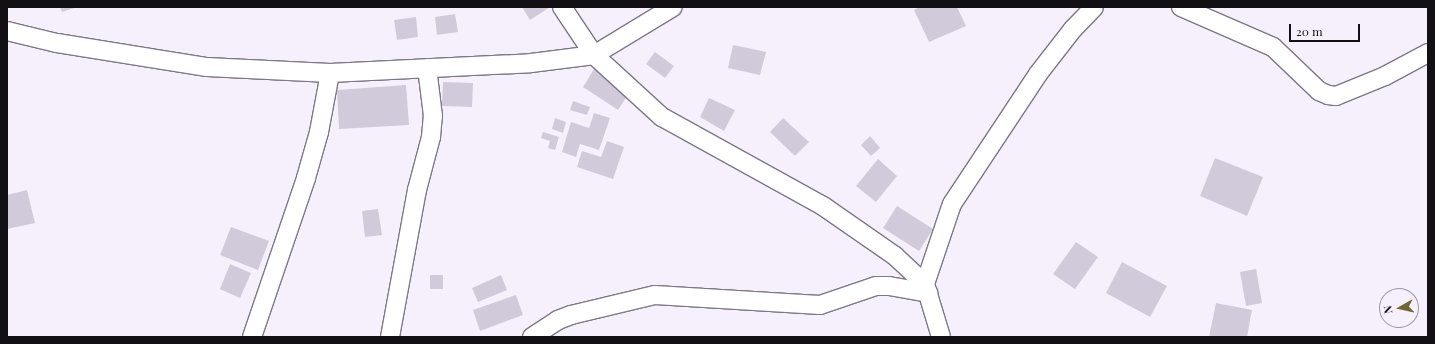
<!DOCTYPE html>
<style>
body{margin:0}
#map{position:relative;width:1435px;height:344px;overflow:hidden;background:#f6f0fd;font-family:"Playfair Display",serif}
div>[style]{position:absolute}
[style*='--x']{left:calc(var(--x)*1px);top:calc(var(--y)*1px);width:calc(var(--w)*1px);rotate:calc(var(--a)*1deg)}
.building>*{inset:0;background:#d1cada}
.roads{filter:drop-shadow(1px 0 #7e7786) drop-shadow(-1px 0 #7e7786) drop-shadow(0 1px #7e7786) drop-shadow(0 -1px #7e7786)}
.minor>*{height:18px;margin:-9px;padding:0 9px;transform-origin:9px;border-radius:9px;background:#fff}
span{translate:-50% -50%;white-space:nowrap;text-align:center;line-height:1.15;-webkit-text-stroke:3px #f6f0fd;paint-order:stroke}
.frame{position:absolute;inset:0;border:8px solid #120f15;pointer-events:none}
.north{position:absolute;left:1379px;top:288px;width:40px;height:40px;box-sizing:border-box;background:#f6f0fd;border:1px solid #9b96a0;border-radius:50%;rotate:262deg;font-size:11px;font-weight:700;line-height:16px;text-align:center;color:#120f15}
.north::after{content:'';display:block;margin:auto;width:14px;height:18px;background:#726633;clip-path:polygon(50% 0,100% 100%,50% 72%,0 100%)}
.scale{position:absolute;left:1289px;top:24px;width:71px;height:18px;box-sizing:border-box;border:2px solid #120f15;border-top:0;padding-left:5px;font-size:12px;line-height:14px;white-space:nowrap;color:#120f15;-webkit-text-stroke:3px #f6f0fd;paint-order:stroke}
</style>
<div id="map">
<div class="building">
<div style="clip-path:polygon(60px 7px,77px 7px,62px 12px)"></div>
<div style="clip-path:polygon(522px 7px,550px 7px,530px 20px)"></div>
<div style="clip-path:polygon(920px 7px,957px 7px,966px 26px,929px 42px,914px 10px)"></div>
<div style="clip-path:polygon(455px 14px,458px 32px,437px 35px,435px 17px)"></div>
<div style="clip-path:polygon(416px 17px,418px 37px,397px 40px,394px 20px)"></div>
<div style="clip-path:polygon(733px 45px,766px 52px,760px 75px,728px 68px)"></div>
<div style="clip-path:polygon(655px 52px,674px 66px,665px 78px,646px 64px)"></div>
<div style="clip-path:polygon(594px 69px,629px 93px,618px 110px,583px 87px)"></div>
<div style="clip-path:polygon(443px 82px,473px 83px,472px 107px,442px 106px)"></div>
<div style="clip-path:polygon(406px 85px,409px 125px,339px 129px,337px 90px)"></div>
<div style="clip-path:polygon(709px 98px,735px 110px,724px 131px,700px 117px)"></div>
<div style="clip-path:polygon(573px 101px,590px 107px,587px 115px,570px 110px)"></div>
<div style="clip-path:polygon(594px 113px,610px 118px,599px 150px,580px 144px,576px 157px,562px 152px,571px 122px,589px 128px)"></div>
<div style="clip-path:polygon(555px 118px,566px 122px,563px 133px,552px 129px)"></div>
<div style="clip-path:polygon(783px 118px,809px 142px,795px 156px,770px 132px)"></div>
<div style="clip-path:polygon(543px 132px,559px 137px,555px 150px,548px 148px,550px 141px,541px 138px)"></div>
<div style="clip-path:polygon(870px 136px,880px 148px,871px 156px,861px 145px)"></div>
<div style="clip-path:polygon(607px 141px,624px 147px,613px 179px,577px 167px,582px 151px,601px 157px)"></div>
<div style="clip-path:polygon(1215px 158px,1263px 177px,1247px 216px,1200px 196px)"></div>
<div style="clip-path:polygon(878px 159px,897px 176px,876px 202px,856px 186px)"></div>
<div style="clip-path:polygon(27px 190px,35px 223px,7px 229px,7px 195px)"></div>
<div style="clip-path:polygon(897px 206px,933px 229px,919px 251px,883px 228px)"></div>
<div style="clip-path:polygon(378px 209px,382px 235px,365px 237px,362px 211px)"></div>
<div style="clip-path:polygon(231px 227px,269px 241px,258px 270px,220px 255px)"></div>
<div style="clip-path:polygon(1076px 242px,1098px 257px,1075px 289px,1053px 274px)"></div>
<div style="clip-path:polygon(1122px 262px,1167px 286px,1150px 317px,1106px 293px)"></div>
<div style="clip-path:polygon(230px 264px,251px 273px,240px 298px,220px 289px)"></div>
<div style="clip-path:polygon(1256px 269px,1262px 303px,1246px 306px,1240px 272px)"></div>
<div style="clip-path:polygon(430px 275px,443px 275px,443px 289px,430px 289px)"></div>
<div style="clip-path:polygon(501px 275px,507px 290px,478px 302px,472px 288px)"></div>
<div style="clip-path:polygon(516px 295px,523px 315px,480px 331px,473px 310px)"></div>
<div style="clip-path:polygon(1216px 303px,1252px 310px,1247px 337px,1209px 337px)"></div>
</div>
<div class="roads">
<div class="minor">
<div style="--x:562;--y:7;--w:58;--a:56.3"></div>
<div style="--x:594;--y:55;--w:92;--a:42.4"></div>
<div style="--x:662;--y:117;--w:184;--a:28.9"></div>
<div style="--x:823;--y:206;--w:88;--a:34.8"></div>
<div style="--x:895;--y:256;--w:41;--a:43"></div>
<div style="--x:925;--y:284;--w:55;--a:73.2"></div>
<div style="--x:1181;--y:7;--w:100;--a:23.5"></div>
<div style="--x:1273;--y:47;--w:64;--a:43.7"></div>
<div style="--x:1319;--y:91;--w:10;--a:24"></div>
<div style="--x:1328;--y:95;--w:8;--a:7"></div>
<div style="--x:1336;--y:96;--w:53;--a:-22.2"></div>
<div style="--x:1385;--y:76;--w:49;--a:-28.1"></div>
<div style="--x:7;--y:31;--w:51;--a:13.5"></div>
<div style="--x:57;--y:43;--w:152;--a:9.1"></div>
<div style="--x:207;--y:67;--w:123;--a:2.8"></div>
<div style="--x:330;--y:73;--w:201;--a:-2.8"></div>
<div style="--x:531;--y:63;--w:64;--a:-7.2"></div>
<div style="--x:594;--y:55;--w:92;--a:-31.3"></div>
<div style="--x:925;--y:284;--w:84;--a:-71.4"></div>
<div style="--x:952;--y:204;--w:156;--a:-56.5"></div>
<div style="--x:1038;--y:74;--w:57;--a:-52.1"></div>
<div style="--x:1073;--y:29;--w:30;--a:-46"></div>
<div style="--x:252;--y:337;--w:168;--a:-71.2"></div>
<div style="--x:306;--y:178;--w:48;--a:-74.2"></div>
<div style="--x:319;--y:132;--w:60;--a:-79.4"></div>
<div style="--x:390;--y:337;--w:149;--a:-79.6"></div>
<div style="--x:417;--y:190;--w:55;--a:-75.2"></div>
<div style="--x:431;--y:137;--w:21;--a:-85"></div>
<div style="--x:433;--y:116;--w:48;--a:-97.1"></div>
<div style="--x:532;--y:337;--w:31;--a:-33"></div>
<div style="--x:558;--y:320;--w:14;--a:-21"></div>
<div style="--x:571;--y:315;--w:86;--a:-13.4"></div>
<div style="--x:655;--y:295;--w:165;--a:3.5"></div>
<div style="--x:820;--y:305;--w:59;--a:-18.7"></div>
<div style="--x:876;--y:286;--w:13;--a:0"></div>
<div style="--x:889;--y:286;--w:40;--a:10"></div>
</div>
</div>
<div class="frame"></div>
<div class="north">N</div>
<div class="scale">20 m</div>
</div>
